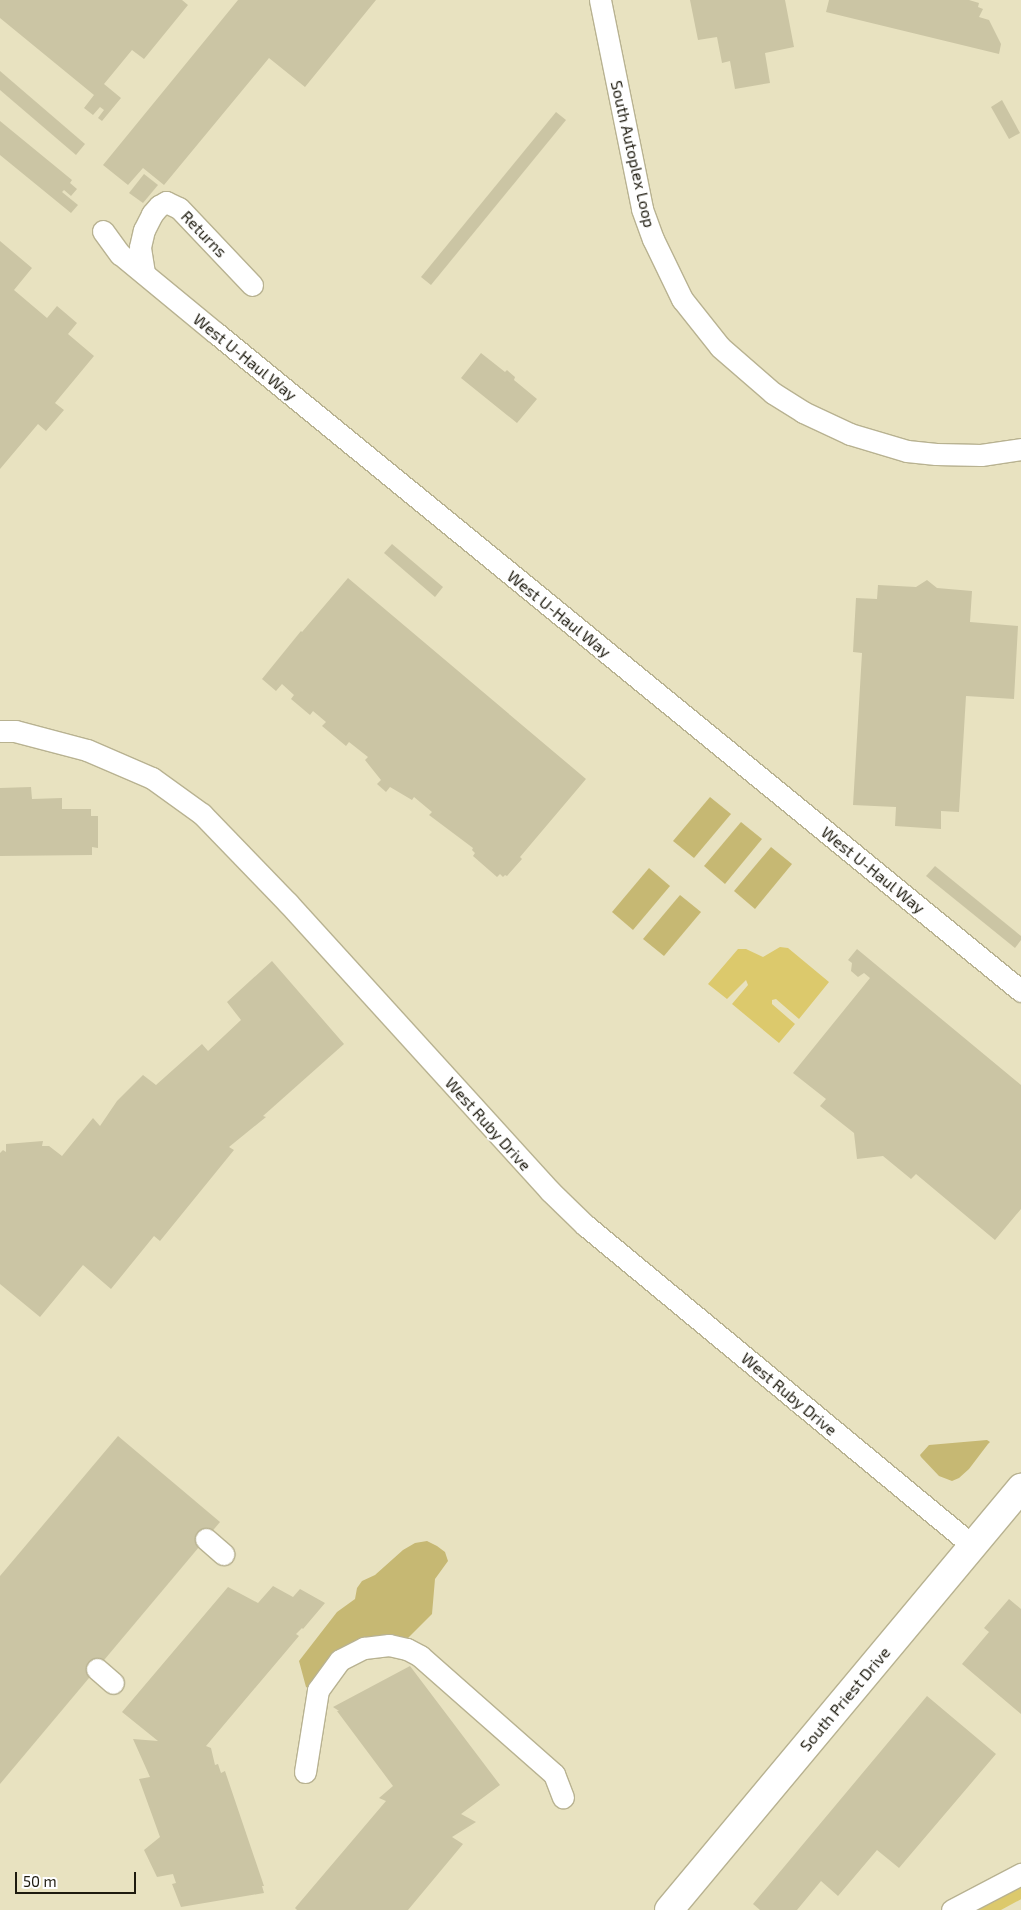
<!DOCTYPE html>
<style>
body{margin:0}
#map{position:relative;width:1021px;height:1910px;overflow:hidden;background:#e8e2c0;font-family:"Exo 2",sans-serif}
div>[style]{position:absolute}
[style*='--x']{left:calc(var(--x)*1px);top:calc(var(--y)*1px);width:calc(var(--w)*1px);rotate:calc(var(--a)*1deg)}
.green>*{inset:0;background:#c6b873}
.water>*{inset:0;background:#dcc96c}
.canal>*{height:18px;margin:-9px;padding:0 9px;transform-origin:9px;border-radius:9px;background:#dcc96c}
.building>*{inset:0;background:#cbc5a4}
.roads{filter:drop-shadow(1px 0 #b8b291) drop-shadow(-1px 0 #b8b291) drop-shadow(0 1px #b8b291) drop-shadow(0 -1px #b8b291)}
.minor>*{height:21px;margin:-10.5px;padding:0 10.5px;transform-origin:10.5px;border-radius:10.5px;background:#fff}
.major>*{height:28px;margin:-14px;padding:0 14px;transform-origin:14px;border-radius:14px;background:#fff}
span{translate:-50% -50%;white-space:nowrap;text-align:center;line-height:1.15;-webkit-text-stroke:4px #fff;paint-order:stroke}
.street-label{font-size:16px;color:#1e1b0f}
.scale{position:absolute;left:15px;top:1872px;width:121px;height:22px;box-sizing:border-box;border:2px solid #1e1b0f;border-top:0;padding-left:6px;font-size:15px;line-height:18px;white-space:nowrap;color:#1e1b0f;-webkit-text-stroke:4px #fff;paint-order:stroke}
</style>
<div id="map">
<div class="green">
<div style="clip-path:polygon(710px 797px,731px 814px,694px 858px,673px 841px)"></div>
<div style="clip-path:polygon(741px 822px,762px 839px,725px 884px,704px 866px)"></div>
<div style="clip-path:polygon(771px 847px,792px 864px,755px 909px,734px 891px)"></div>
<div style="clip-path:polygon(649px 868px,670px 886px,633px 930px,612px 912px)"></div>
<div style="clip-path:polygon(680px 895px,701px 912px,664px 956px,643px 939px)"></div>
<div style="clip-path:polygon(987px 1440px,990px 1442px,988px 1444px,969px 1469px,959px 1478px,952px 1481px,939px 1476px,921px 1457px,920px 1455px,929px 1445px)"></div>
<div style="clip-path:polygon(427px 1541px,437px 1546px,445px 1552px,448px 1561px,435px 1579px,432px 1614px,406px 1640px,380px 1637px,312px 1690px,306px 1687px,299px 1661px,337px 1612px,355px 1599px,357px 1588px,362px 1581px,375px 1575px,403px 1550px,415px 1543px)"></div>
</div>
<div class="water">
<div style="clip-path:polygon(780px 947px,788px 948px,829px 982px,799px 1019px,776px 999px,772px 1000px,772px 1004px,795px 1024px,779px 1043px,732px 1004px,748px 985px,746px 980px,727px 999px,708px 984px,738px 949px,746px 949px,763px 957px)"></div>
</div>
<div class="canal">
<div style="--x:982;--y:1910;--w:44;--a:-28.3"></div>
</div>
<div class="building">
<div style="clip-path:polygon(0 0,182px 0,188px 5px,144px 59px,132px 50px,104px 84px,121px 98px,102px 121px,98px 118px,104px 110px,100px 107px,93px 115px,84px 108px,94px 95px,0 18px)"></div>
<div style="clip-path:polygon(238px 0,376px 0,305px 87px,269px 58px,164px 185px,143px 168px,128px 185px,103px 165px)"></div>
<div style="clip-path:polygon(690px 0,785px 0,794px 47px,765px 53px,770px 83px,735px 89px,730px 61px,722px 63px,717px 37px,698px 40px)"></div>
<div style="clip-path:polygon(829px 0,969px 0,979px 3px,978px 7px,983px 9px,979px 17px,989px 20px,1001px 44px,999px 54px,826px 12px)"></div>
<div style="clip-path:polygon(0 71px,85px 144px,76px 155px,0 90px)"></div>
<div style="clip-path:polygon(1002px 100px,1020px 133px,1009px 139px,991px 107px)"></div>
<div style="clip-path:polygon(556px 112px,566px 120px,431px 285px,421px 277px)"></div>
<div style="clip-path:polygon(0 121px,72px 180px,70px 183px,77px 189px,71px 196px,64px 190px,62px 192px,78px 205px,71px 213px,0 155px)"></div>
<div style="clip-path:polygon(144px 174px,158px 185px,143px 203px,129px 193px)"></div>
<div style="clip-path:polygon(0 241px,32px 268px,14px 290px,47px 318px,57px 306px,77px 323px,68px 334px,94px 356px,55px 403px,64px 410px,46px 431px,38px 424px,0 469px)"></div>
<div style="clip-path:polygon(481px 353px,505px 372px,507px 370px,515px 377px,514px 380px,537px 399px,517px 423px,461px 378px)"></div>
<div style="clip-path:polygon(392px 544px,443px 587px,435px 597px,384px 553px)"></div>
<div style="clip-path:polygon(348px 578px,586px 779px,520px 857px,522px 859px,507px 876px,505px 875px,503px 877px,500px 874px,497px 877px,473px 856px,475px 853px,472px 850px,473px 848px,429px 815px,432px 812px,414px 797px,412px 800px,390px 787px,386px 792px,377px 784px,381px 780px,365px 760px,368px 757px,349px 742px,346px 746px,322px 726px,326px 722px,313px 711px,310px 715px,291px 699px,294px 695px,282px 684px,276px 691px,262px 679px,301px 631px,302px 632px)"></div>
<div style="clip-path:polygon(927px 580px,937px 588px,972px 591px,970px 622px,1018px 626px,1014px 699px,966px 696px,959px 812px,941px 811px,941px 829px,895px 826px,896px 807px,853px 805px,862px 653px,853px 652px,856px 598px,877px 599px,878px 585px,916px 587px)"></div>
<div style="clip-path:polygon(31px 787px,32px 799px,62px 798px,62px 809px,91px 809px,91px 816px,98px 816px,98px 848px,92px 847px,92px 855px,0 856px,0 788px)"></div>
<div style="clip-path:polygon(935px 866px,1021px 936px,1021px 940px,1015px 948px,926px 876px)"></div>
<div style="clip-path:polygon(857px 949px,1021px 1085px,1021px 1209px,995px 1240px,916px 1174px,911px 1179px,883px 1156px,857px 1159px,854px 1133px,820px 1106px,826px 1099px,793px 1073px,870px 978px,864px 973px,858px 977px,851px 971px,852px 963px,848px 960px)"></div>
<div style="clip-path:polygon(272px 961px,344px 1044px,263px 1116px,266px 1117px,229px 1147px,234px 1150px,160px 1241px,154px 1236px,111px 1289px,83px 1265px,40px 1317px,0 1284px,0 1153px,3px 1150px,6px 1152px,6px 1144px,43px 1141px,42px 1146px,49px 1146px,62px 1156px,93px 1118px,100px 1126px,117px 1101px,143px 1075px,156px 1085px,202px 1044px,208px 1051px,241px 1020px,227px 1002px)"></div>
<div style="clip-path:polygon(118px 1436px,220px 1522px,0 1784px,0 1576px)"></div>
<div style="clip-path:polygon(273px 1586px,293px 1597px,300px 1589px,325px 1603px,303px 1629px,302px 1628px,296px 1634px,299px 1636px,206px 1746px,211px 1748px,215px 1765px,218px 1764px,221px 1773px,225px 1771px,264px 1886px,262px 1886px,264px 1893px,181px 1907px,172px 1884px,176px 1883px,173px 1874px,157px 1877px,144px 1850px,160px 1837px,139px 1779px,150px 1777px,133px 1739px,158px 1741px,122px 1712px,228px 1587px,258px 1603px)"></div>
<div style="clip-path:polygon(1009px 1599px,1021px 1609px,1021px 1714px,962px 1664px,989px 1632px,984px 1628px)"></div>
<div style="clip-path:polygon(410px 1666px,500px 1785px,461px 1814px,476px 1822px,452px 1837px,463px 1844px,408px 1910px,297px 1910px,295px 1908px,386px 1801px,379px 1798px,393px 1786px,337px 1711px,339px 1711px,333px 1707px)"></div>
<div style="clip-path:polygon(927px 1696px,996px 1754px,899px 1868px,877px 1850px,838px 1896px,821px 1881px,797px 1910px,760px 1910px,753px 1904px)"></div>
</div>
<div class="roads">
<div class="minor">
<div style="--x:600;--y:0;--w:213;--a:78.6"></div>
<div style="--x:642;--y:209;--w:32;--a:70"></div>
<div style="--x:653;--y:239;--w:67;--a:64.2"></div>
<div style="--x:682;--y:299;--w:61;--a:51.6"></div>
<div style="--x:720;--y:347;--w:70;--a:41"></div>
<div style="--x:773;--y:393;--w:36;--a:32"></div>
<div style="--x:803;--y:412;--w:52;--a:25.1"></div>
<div style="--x:850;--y:434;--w:59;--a:16.6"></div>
<div style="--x:907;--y:451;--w:29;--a:6"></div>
<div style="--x:936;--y:454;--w:45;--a:1.3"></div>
<div style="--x:981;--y:455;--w:40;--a:-8.5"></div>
<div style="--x:103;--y:231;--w:29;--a:54"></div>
<div style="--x:120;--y:254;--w:124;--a:39.5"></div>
<div style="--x:216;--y:333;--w:1040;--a:39.26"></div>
<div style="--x:144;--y:273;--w:26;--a:-99"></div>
<div style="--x:140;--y:247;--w:17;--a:-77"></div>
<div style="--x:144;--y:230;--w:18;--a:-63"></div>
<div style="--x:152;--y:214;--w:11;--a:-49"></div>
<div style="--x:159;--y:206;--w:8;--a:-30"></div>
<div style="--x:166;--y:202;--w:14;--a:25"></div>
<div style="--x:179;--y:208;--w:106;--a:46.5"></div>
<div style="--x:0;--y:731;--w:15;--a:0"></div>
<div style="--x:15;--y:731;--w:74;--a:14.8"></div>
<div style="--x:87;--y:750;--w:71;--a:23.3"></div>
<div style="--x:152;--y:778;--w:62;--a:35.8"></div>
<div style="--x:202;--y:814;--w:124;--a:46"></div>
<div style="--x:288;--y:903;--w:389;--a:47.7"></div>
<div style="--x:550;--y:1191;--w:49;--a:44.2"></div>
<div style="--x:585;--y:1225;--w:504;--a:39.6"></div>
<div style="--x:206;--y:1539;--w:23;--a:41"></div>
<div style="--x:97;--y:1669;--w:21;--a:41"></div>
<div style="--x:305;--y:1772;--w:83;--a:-81"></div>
<div style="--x:318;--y:1690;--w:37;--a:-54"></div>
<div style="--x:340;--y:1660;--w:27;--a:-27"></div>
<div style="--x:364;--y:1648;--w:25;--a:-7"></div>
<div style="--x:389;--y:1645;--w:18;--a:13"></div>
<div style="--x:407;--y:1649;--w:15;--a:28"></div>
<div style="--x:420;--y:1656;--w:179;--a:41.4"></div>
<div style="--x:554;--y:1774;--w:25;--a:69"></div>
<div style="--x:952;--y:1910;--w:78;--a:-27.6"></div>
</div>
<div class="major">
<div style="--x:669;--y:1910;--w:550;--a:-50.17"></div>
</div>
</div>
<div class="street-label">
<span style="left:633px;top:154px;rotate:77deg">South Autoplex Loop</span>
<span style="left:204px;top:234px;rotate:46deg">Returns</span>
<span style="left:245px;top:357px;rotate:39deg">West U-Haul Way</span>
<span style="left:559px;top:614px;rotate:39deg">West U-Haul Way</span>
<span style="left:873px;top:870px;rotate:39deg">West U-Haul Way</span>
<span style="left:488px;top:1124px;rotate:48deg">West Ruby Drive</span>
<span style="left:789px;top:1394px;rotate:40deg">West Ruby Drive</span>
<span style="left:845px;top:1699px;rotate:-50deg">South Priest Drive</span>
</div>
<div class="scale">50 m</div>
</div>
